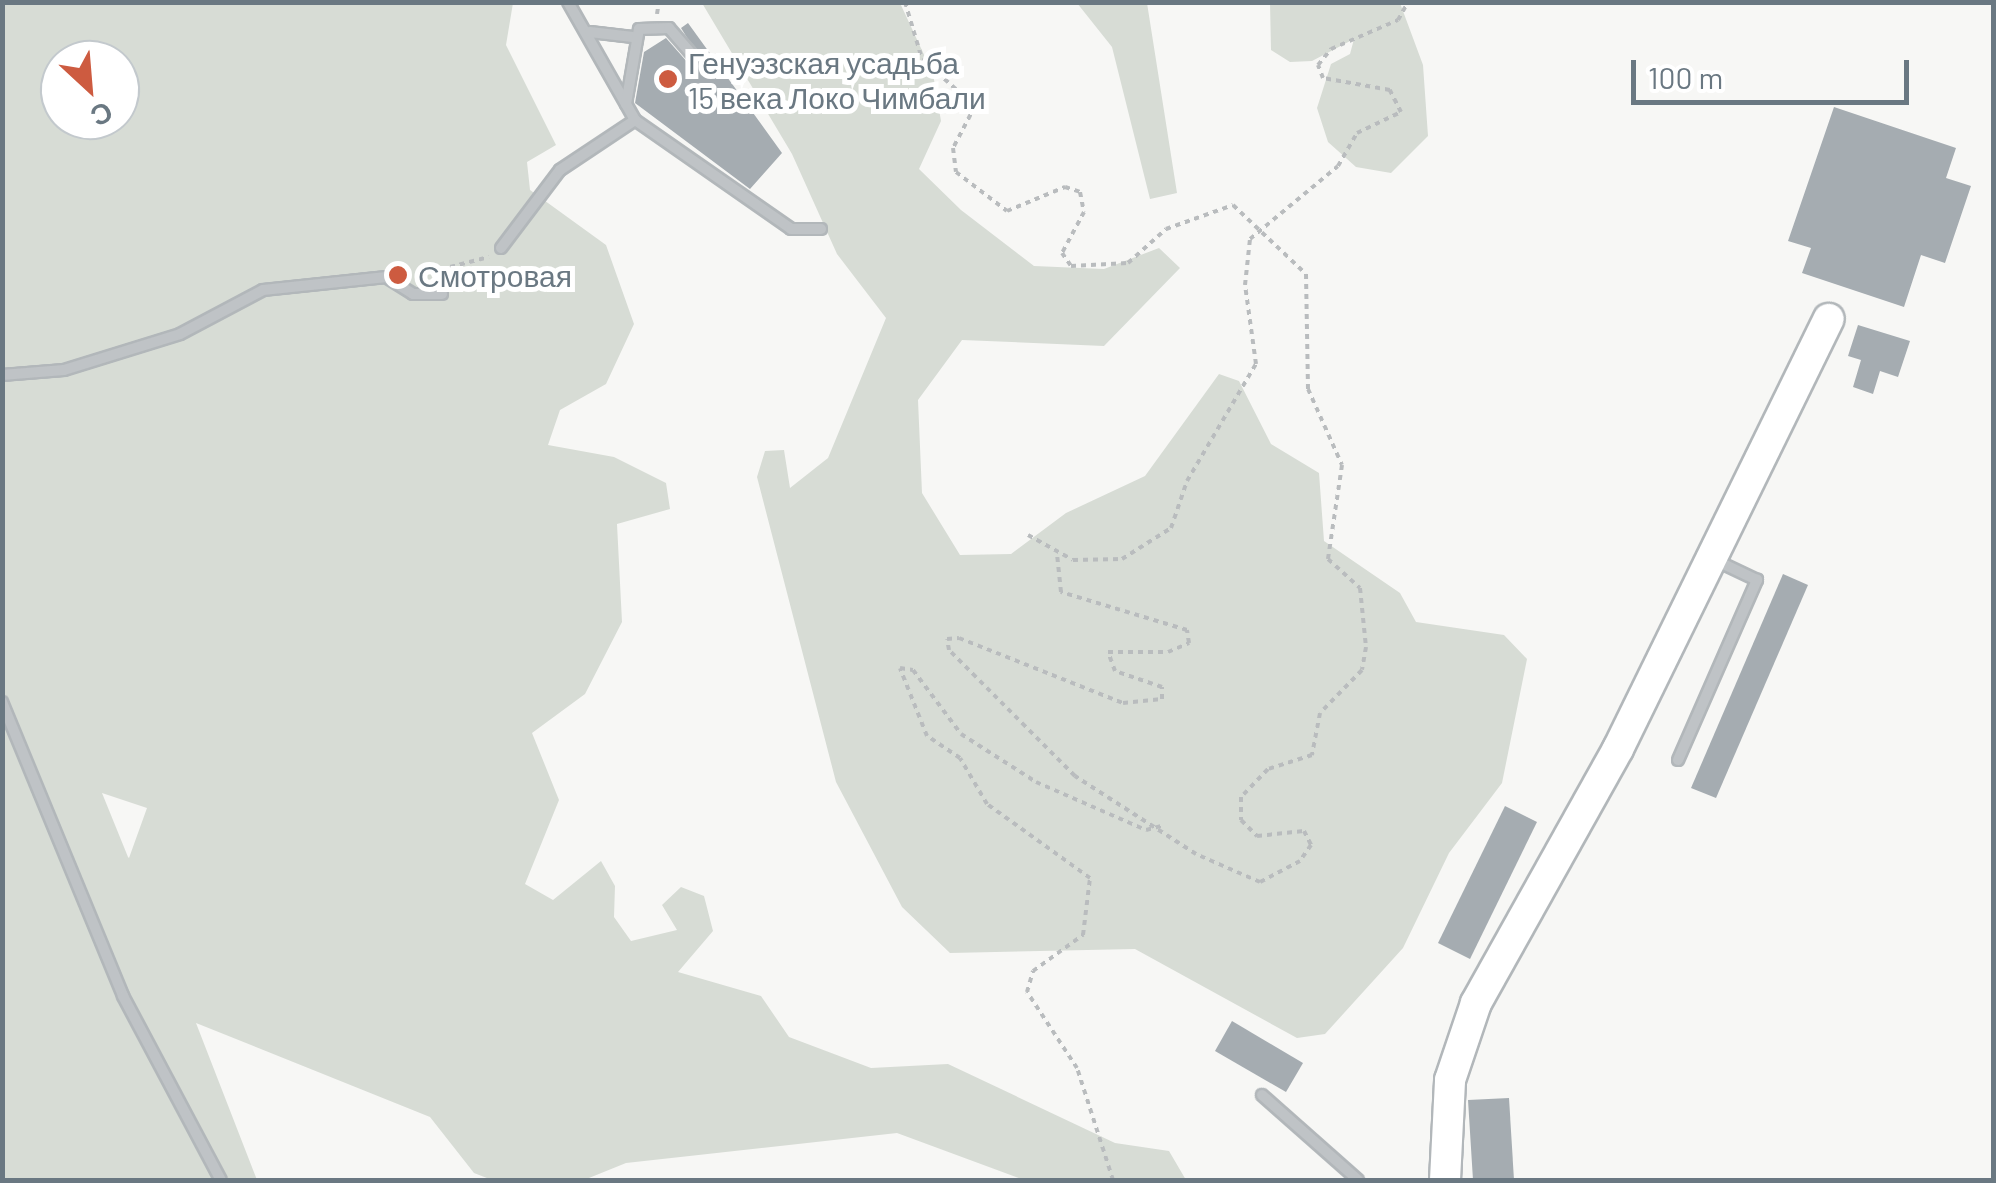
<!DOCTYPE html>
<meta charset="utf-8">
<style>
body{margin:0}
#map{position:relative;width:1996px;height:1183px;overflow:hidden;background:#f7f7f5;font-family:Barlow,sans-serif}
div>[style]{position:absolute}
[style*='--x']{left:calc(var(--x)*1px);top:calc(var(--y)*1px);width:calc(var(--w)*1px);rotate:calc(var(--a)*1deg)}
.green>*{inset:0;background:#d7dcd5}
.building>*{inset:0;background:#a5acb1}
.path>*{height:4px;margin-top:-2px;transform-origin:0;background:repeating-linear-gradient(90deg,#b9bcbe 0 5px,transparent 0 10px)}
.roads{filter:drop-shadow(2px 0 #b2b7ba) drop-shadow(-2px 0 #b2b7ba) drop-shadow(0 2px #b2b7ba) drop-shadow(0 -2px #b2b7ba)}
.lane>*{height:10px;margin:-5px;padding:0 5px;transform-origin:5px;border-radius:5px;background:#bfc3c6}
.secondary>*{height:30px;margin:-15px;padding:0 15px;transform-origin:15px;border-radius:15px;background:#fff}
.dots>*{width:28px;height:28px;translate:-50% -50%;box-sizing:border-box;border:5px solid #fff;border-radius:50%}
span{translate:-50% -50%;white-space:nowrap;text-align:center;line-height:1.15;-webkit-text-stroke:10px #fff;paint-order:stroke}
.poi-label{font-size:30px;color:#6a7882}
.left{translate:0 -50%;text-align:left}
.frame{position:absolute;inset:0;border:5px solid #6a7882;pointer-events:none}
.north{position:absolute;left:40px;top:40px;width:100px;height:100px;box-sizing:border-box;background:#fff;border:2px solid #c3c9cd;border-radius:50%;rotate:154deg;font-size:28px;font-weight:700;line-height:40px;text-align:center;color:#6a7882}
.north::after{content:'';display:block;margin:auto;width:35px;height:45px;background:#cd5b40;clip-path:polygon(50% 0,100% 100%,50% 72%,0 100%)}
.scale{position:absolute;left:1631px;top:60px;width:278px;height:45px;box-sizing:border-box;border:5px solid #6a7882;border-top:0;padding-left:12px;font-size:30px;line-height:35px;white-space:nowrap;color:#6a7882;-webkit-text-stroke:8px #fff;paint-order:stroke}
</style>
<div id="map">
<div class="green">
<div style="clip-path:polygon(evenodd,2px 3px,513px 3px,506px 45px,556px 145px,527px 162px,530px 190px,606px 245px,634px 324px,606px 384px,560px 410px,548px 445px,614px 457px,666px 483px,670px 509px,617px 524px,622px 622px,585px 694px,532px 733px,559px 800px,525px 884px,553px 900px,601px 861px,615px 886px,614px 917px,631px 941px,677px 930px,662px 905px,681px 887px,704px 896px,713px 931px,678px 972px,761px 996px,789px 1037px,871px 1068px,948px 1064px,1115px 1143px,1169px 1151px,1186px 1180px,1024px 1180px,897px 1133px,626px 1163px,584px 1180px,492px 1180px,474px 1173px,430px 1117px,196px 1023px,257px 1180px,3px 1180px,2px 3px,60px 60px,120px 60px,120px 120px,60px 120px,60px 60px,2px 3px,102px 793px,147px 808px,129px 858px,128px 857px,102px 793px)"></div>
<div style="clip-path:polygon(702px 3px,900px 3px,933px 74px,941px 121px,919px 169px,961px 210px,1034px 266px,1104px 269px,1159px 248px,1180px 268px,1104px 346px,962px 340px,918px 400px,922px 493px,960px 555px,1011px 554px,1066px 513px,1145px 476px,1219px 374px,1239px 381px,1271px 444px,1319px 473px,1324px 541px,1400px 593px,1416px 622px,1504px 635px,1527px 659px,1502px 783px,1449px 853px,1403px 948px,1325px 1034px,1297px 1038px,1135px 949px,950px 953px,902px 907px,836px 782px,757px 477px,765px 451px,784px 450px,790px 488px,828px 458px,886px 318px,837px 254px,792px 154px)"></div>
<div style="clip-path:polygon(1077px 3px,1147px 3px,1177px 193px,1150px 199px,1112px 47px)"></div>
<div style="clip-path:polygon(1270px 3px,1400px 3px,1423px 65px,1428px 136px,1391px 173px,1356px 167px,1328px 142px,1317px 108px,1331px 64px,1350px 54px,1354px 39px,1312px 61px,1290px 62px,1271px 50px)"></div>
</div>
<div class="building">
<div style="clip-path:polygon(688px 23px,782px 153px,750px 189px,635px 103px,644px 52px,666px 38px,689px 64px,701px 60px,681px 28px)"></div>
<div style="clip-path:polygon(1834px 107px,1956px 148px,1946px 178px,1971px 186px,1945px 263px,1921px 255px,1904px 307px,1802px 273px,1811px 248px,1788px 241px)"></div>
<div style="clip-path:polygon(1858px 325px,1910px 341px,1898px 377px,1880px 371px,1873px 394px,1853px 387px,1861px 360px,1848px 356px)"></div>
<div style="clip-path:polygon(1783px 574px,1808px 585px,1716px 798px,1691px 788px)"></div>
<div style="clip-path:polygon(1505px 806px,1537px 822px,1470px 959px,1438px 943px)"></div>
<div style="clip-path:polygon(1232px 1021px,1303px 1063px,1286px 1092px,1215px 1051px)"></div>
<div style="clip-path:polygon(1509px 1098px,1514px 1180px,1473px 1180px,1468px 1100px)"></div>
</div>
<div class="path">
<div style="--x:905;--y:2;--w:59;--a:73.4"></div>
<div style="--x:922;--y:59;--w:71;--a:41.6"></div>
<div style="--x:975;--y:106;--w:47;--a:117.6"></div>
<div style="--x:953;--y:148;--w:24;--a:83"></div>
<div style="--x:956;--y:172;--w:64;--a:37.4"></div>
<div style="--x:1007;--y:211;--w:63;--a:-22.5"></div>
<div style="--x:1065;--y:187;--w:16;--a:18"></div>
<div style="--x:1080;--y:192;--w:20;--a:79"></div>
<div style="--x:1084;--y:212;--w:47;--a:118.2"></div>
<div style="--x:1062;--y:253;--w:16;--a:55"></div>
<div style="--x:1071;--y:266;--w:57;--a:-3"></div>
<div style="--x:1128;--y:263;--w:51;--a:-41.8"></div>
<div style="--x:1166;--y:229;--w:71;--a:-19.7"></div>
<div style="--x:1233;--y:205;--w:100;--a:43.4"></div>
<div style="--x:1306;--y:274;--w:115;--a:89"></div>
<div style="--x:1308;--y:389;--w:83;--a:65.9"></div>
<div style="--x:1342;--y:465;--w:95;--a:98.5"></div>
<div style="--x:1328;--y:559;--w:43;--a:42.2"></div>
<div style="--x:1360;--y:588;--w:59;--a:84.2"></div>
<div style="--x:1366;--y:647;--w:23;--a:100"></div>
<div style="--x:1362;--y:670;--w:60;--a:134.3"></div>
<div style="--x:1320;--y:713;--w:43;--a:100.8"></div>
<div style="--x:1312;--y:755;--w:46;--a:162.3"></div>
<div style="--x:1268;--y:769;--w:39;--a:134"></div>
<div style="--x:1241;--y:797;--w:23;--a:90"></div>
<div style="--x:1241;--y:820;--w:23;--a:45"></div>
<div style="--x:1257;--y:836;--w:47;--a:-6.1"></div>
<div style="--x:1304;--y:831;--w:16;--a:63"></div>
<div style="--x:1311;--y:845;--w:19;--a:125"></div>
<div style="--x:1300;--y:861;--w:45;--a:152.3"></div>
<div style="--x:1260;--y:882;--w:70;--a:-156.4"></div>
<div style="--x:1196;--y:854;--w:144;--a:-147.2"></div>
<div style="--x:1075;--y:776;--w:178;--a:-135"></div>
<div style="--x:949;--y:650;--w:11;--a:-100"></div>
<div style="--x:947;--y:639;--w:12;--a:-5"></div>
<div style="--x:959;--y:638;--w:176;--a:21.6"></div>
<div style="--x:1123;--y:703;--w:39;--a:-6"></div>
<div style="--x:1162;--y:699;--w:12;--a:-90"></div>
<div style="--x:1162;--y:687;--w:50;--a:-161.2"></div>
<div style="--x:1115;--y:671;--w:20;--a:-110"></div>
<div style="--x:1108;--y:652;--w:60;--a:0"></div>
<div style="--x:1168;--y:652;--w:23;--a:-23"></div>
<div style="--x:1189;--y:643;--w:13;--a:-99"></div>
<div style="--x:1187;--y:630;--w:132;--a:-163.2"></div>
<div style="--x:1061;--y:592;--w:37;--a:-96"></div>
<div style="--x:657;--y:14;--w:12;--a:-81"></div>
<div style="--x:446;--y:280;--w:14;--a:-73"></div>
<div style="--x:450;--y:267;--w:40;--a:-14.4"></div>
<div style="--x:1028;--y:535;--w:51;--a:29.1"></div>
<div style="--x:1073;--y:560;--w:49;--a:-1.2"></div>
<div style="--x:1122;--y:559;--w:58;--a:-32.3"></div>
<div style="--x:1171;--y:528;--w:50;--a:-71.2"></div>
<div style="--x:1187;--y:481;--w:136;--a:-59.5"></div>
<div style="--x:1256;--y:364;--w:80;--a:-97.9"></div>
<div style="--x:1245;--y:285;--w:46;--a:-83.8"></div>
<div style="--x:1250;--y:239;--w:114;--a:-39.7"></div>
<div style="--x:1338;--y:166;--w:38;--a:-60"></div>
<div style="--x:1357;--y:133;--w:49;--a:-25.5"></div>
<div style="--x:1401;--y:112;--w:25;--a:-117"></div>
<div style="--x:1390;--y:90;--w:68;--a:-169.8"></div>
<div style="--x:1323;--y:78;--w:14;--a:-111"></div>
<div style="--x:1318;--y:65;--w:21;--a:-51"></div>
<div style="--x:1331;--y:49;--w:73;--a:-23.4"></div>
<div style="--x:1398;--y:20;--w:21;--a:-61"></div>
<div style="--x:1113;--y:1180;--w:118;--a:-107.8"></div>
<div style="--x:1077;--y:1068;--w:91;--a:-123.3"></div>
<div style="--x:1027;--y:992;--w:22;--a:-74"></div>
<div style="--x:1033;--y:971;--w:62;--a:-35.8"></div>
<div style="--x:1083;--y:935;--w:57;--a:-83"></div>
<div style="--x:1090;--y:878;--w:127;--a:-144.3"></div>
<div style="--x:987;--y:804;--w:53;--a:-120.4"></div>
<div style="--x:960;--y:758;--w:40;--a:-146"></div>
<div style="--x:927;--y:736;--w:73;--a:-111.7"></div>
<div style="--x:900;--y:668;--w:13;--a:9"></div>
<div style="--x:913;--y:670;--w:80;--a:53.1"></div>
<div style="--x:961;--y:734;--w:89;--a:32.6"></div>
<div style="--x:1036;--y:782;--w:120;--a:23.6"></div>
<div style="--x:1146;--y:830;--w:16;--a:-15"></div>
</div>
<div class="roads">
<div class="lane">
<div style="--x:568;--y:2;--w:136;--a:60.4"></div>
<div style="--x:635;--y:120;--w:190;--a:34.9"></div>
<div style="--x:791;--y:229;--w:30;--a:0"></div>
<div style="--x:590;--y:32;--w:43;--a:6.6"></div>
<div style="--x:626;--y:104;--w:76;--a:-80.2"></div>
<div style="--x:639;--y:29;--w:30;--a:-2"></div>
<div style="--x:669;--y:28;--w:37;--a:49"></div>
<div style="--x:501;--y:248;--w:98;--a:-52.9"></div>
<div style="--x:560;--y:170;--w:90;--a:-33.7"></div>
<div style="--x:2;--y:375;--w:62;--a:-4.6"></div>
<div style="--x:64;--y:370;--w:121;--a:-17.2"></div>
<div style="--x:180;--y:334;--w:94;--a:-27.9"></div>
<div style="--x:263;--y:290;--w:124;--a:-6"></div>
<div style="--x:386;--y:277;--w:32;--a:32"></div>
<div style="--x:413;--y:294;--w:29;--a:0"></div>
<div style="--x:2;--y:702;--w:318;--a:67.6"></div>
<div style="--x:123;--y:996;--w:208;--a:62"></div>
<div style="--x:1678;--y:760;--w:197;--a:-66.3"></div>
<div style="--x:1757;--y:580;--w:49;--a:-154.5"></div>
<div style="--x:1262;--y:1095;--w:128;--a:41.5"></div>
</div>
<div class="secondary">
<div style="--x:1445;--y:1180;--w:100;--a:-87.1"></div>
<div style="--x:1450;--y:1080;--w:81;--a:-71.3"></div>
<div style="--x:1476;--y:1003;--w:291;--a:-60.8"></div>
<div style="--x:1618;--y:749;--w:479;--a:-63.9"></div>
</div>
</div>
<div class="dots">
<div style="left:668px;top:79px;background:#cd5b40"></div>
<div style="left:398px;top:275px;background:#cd5b40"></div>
</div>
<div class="poi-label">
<span class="left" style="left:688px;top:79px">Генуэзская усадьба<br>15 века Локо Чимбали</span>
<span class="left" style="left:418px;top:275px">Смотровая</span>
</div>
<div class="frame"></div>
<div class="north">С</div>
<div class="scale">100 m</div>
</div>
